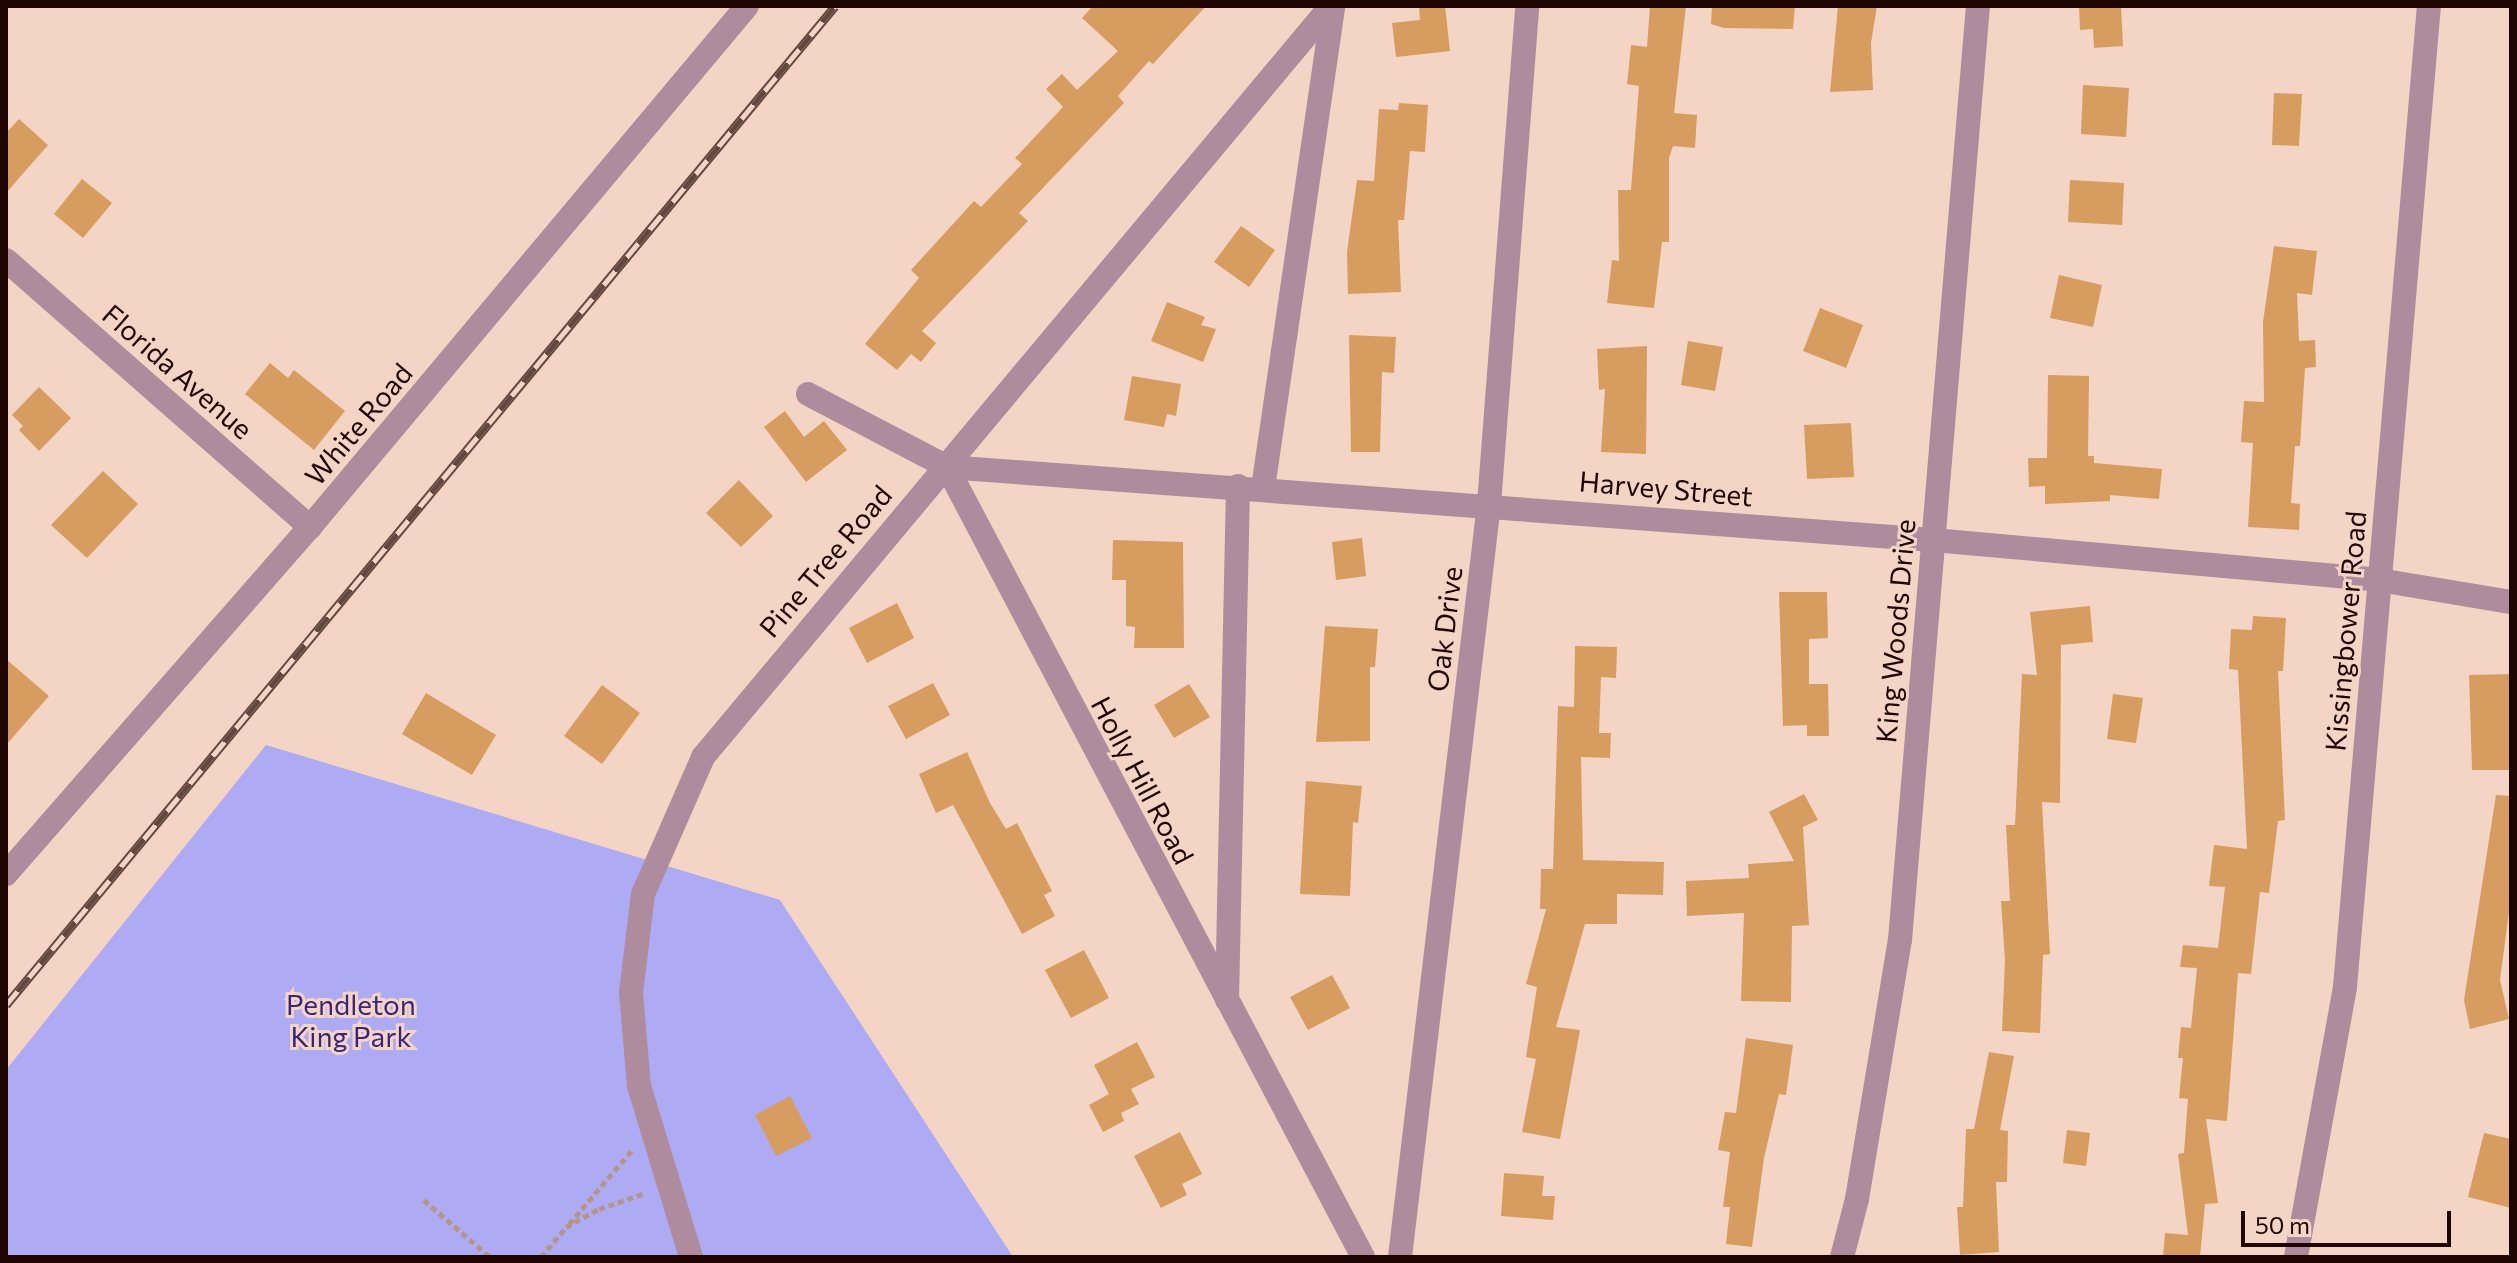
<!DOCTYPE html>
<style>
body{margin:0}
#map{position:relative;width:2517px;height:1263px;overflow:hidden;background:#f4d4c4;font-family:Commissioner,sans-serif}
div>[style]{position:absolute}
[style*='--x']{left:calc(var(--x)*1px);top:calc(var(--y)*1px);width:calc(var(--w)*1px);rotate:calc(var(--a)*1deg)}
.green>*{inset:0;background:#aeaaf3}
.building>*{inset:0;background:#d79d60}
.path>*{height:5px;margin-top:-2.5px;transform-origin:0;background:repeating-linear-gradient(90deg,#b49689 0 6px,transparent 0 10px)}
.minor>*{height:24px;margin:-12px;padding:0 12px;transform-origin:12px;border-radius:12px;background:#ae8c9d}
.rail>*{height:9px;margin-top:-4.5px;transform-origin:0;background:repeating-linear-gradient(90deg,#f4d4c4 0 18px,#64483f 0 36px);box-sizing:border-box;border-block:2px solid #64483f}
span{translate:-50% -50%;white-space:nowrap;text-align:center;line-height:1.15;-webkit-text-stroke:6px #f4d4c4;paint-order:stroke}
.street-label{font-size:28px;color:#1f0500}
.park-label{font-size:28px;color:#39247f}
.frame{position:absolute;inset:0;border:8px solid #1f0500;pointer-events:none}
.scale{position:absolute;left:2241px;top:1211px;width:210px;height:36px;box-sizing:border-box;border:4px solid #1f0500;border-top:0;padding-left:10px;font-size:24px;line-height:28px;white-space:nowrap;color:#1f0500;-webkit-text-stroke:6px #f4d4c4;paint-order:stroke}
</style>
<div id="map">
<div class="green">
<div style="clip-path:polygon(266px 745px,780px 900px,1013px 1257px,6px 1257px,6px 1070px)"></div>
</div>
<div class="building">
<div style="clip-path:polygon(1093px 6px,1206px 6px,1153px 64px,1149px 61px,1118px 96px,1124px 103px,1019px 213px,1028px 221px,922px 331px,936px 343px,921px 362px,911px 354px,897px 370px,865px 344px,919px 278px,911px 270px,974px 201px,981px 207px,1022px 164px,1015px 158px,1063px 107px,1046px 89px,1062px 74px,1077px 90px,1118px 51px,1082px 18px)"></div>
<div style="clip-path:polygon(1419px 6px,1445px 6px,1450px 51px,1396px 57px,1392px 23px,1420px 20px)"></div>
<div style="clip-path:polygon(1650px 6px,1686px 6px,1674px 113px,1697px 115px,1695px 148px,1673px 146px,1669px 158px,1669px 242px,1662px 242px,1654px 308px,1607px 303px,1612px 260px,1619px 261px,1618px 190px,1631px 190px,1639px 86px,1627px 84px,1631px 45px,1647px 47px)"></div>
<div style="clip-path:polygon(1712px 6px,1795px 6px,1793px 29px,1724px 28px,1711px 24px)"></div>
<div style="clip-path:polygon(1838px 6px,1877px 6px,1871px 43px,1873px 90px,1830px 92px)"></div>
<div style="clip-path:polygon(2079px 6px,2121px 6px,2123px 46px,2094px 48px,2093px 29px,2080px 30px)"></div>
<div style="clip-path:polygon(2083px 85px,2129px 88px,2126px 137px,2081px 134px)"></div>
<div style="clip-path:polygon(2274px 93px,2302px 94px,2299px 146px,2272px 145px)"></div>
<div style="clip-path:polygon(1399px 103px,1428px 105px,1425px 152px,1410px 151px,1404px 220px,1398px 220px,1401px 292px,1348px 294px,1347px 252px,1357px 180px,1374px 181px,1379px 109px,1398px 110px)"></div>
<div style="clip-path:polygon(19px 119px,48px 145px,6px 193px,6px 133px)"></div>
<div style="clip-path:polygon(82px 179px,112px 203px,83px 238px,54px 214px)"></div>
<div style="clip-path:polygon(2070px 180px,2124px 183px,2122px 225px,2068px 222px)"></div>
<div style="clip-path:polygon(1241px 226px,1275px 250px,1249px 287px,1214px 262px)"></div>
<div style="clip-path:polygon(2274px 246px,2317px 251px,2312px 295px,2297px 293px,2299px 341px,2315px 340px,2316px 367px,2305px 368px,2300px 446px,2295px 446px,2291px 503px,2300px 504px,2299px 530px,2248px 527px,2253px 443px,2241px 442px,2244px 401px,2264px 402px,2263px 322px)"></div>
<div style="clip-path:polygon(2059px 275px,2102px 285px,2093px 327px,2050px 318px)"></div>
<div style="clip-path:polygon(1167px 302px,1205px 317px,1201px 325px,1216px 329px,1203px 362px,1151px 341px)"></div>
<div style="clip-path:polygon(1820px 308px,1863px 325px,1846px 368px,1803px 351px)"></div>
<div style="clip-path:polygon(1349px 335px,1396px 337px,1394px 373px,1382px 372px,1380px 452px,1351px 452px)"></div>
<div style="clip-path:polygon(1688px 341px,1723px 347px,1715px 391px,1681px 385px)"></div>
<div style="clip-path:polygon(1647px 346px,1646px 454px,1601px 452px,1605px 389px,1599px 390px,1597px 349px)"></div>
<div style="clip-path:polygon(270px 363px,288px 378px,294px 370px,345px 411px,314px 450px,245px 394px)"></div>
<div style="clip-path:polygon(2048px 375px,2089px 376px,2088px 456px,2094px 456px,2094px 463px,2162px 469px,2159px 499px,2110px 495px,2110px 501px,2045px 504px,2045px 486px,2029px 487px,2028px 458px,2047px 458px)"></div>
<div style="clip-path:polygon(1132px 376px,1181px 384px,1176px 416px,1167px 414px,1164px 427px,1124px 420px)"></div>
<div style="clip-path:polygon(39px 387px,71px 418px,39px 451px,19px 430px,23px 426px,12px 415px)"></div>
<div style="clip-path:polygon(785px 411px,804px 437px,824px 421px,847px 450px,806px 482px,764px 427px)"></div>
<div style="clip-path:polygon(1851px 423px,1854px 477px,1807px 479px,1804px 425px)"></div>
<div style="clip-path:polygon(103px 471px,138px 504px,87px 558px,51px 525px)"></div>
<div style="clip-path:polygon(739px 480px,773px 516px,741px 547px,706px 513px)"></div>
<div style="clip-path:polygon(1362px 538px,1366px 576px,1336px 580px,1332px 542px)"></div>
<div style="clip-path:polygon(1113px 540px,1183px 542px,1184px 648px,1134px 648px,1135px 627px,1126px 626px,1126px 580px,1112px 580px)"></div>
<div style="clip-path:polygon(1779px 592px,1827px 592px,1828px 638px,1809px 639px,1809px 684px,1828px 684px,1829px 736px,1807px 736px,1807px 725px,1783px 726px)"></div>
<div style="clip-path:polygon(897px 603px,914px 638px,867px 663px,849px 628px)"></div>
<div style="clip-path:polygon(2090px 606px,2093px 642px,2061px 645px,2060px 803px,2042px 802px,2050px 954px,2043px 955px,2040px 1033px,2002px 1031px,2005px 960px,2001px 901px,2010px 901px,2006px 825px,2015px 825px,2022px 674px,2037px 675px,2030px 612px)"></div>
<div style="clip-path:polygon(2253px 616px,2286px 618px,2283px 671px,2278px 671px,2285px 820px,2278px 821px,2269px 893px,2260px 892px,2251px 974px,2238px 973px,2227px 1121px,2206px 1119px,2218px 1203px,2205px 1204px,2200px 1257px,2163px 1257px,2165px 1233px,2188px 1235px,2178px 1154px,2184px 1153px,2188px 1099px,2179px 1098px,2183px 1058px,2178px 1058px,2181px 1027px,2191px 1028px,2197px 968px,2180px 967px,2183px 945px,2218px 948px,2225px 887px,2209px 886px,2214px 845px,2247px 849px,2238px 670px,2229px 669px,2231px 629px,2252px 630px)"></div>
<div style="clip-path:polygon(1325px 626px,1378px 629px,1375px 667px,1370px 667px,1370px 741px,1316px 742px)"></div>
<div style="clip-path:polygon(1575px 646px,1617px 647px,1616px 678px,1601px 677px,1599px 733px,1611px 733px,1610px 758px,1581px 757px,1583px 860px,1664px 862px,1663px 895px,1617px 894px,1617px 924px,1585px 924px,1556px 1027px,1580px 1030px,1560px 1139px,1522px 1132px,1536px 1059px,1526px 1057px,1537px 987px,1526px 984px,1546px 909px,1540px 909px,1541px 869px,1553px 869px,1558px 706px,1574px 707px)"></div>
<div style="clip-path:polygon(6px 659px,49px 696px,6px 745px)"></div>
<div style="clip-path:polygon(2511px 674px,2511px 770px,2472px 770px,2469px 675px)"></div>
<div style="clip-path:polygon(933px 683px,950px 715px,906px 739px,888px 706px)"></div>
<div style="clip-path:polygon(1189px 684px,1210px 717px,1174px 738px,1154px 705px)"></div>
<div style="clip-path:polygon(602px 685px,640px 713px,602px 764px,564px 736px)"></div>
<div style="clip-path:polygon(426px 693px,496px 735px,472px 775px,402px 734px)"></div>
<div style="clip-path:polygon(2113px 694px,2143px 698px,2136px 743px,2107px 739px)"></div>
<div style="clip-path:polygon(967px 752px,990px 803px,1006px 829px,1017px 823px,1052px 891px,1044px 895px,1055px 916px,1022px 934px,953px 805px,936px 813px,919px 774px)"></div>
<div style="clip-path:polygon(1306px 781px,1362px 786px,1358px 823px,1353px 822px,1350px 896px,1300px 894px)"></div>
<div style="clip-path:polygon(1804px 794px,1818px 820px,1803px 827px,1809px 925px,1792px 926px,1791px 1002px,1741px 1001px,1744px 913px,1687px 916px,1686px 881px,1749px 878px,1748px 864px,1794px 861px,1769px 812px)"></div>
<div style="clip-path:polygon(2496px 795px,2511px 796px,2511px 897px,2500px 980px,2509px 1019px,2470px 1029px,2464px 1000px)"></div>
<div style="clip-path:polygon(1084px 950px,1109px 998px,1071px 1018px,1045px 970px)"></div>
<div style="clip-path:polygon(1332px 975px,1350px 1008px,1308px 1030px,1290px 997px)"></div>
<div style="clip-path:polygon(1746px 1038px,1793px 1045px,1786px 1095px,1779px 1094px,1764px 1158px,1752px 1247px,1726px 1244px,1730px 1207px,1723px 1207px,1730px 1152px,1718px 1150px,1725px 1112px,1736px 1113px)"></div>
<div style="clip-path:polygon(1137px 1042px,1155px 1077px,1131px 1089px,1139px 1104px,1121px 1113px,1124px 1121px,1103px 1132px,1089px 1105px,1109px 1094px,1094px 1065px)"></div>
<div style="clip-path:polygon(1989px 1052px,2014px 1056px,2000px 1130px,2008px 1131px,2007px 1182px,1996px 1182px,1999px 1252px,1960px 1255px,1957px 1207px,1963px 1207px,1966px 1129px,1974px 1129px)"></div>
<div style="clip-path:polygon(790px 1096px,812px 1138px,776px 1156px,755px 1115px)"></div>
<div style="clip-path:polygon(2067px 1130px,2090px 1133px,2086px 1166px,2063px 1163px)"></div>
<div style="clip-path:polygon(1180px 1132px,1202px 1174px,1182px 1184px,1187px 1195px,1161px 1208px,1134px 1156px)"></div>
<div style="clip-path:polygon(2484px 1133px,2511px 1139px,2511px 1208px,2468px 1197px)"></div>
<div style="clip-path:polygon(1504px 1173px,1544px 1176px,1542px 1196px,1555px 1196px,1553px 1220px,1501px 1216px)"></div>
</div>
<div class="path">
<div style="--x:424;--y:1200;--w:87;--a:40.8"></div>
<div style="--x:569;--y:1224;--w:99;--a:-49.5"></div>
<div style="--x:541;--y:1257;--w:39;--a:-50"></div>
<div style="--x:566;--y:1227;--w:38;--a:-29"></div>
<div style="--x:599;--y:1209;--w:49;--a:-19.2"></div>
</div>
<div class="minor">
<div style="--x:6;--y:260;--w:405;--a:41.3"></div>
<div style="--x:808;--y:394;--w:157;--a:27.7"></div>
<div style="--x:947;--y:467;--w:893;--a:62.23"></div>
<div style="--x:947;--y:467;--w:989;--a:4.23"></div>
<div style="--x:1933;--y:540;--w:448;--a:5.1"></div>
<div style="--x:2379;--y:580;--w:134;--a:9.5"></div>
<div style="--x:1263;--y:488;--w:487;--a:-81.7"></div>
<div style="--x:6;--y:874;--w:461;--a:-48.8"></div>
<div style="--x:310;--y:527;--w:680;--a:-50.01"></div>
<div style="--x:1227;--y:1000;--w:514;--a:-88.77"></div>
<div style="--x:691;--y:1257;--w:179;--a:-106.9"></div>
<div style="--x:639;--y:1086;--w:93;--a:-94.9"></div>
<div style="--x:631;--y:993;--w:100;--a:-83.1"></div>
<div style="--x:643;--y:894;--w:150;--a:-66.3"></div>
<div style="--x:703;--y:757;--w:979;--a:-50.1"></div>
<div style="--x:1400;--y:1257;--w:758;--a:-83.26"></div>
<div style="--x:1489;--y:504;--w:499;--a:-85.6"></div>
<div style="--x:1842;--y:1257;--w:60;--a:-75.5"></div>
<div style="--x:1857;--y:1199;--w:263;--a:-80.6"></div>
<div style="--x:1900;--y:940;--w:937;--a:-85.23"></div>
<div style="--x:2296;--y:1257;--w:274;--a:-79.7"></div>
<div style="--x:2345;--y:987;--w:985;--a:-85.11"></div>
</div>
<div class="rail">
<div style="--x:6;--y:1005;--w:1298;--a:-50.31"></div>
</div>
<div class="street-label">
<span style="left:178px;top:371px;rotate:41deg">Florida Avenue</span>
<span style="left:358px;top:424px;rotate:-50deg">White Road</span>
<span style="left:1666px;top:488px;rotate:5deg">Harvey Street</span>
<span style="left:825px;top:561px;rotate:-50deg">Pine Tree Road</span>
<span style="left:1444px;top:629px;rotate:-83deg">Oak Drive</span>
<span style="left:1895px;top:631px;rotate:-85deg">King Woods Drive</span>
<span style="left:2345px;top:631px;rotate:-85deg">Kissingbower Road</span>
<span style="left:1143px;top:780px;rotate:62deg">Holly Hill Road</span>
</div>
<div class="park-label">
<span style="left:351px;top:1020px">Pendleton<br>King Park</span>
</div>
<div class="frame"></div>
<div class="scale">50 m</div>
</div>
